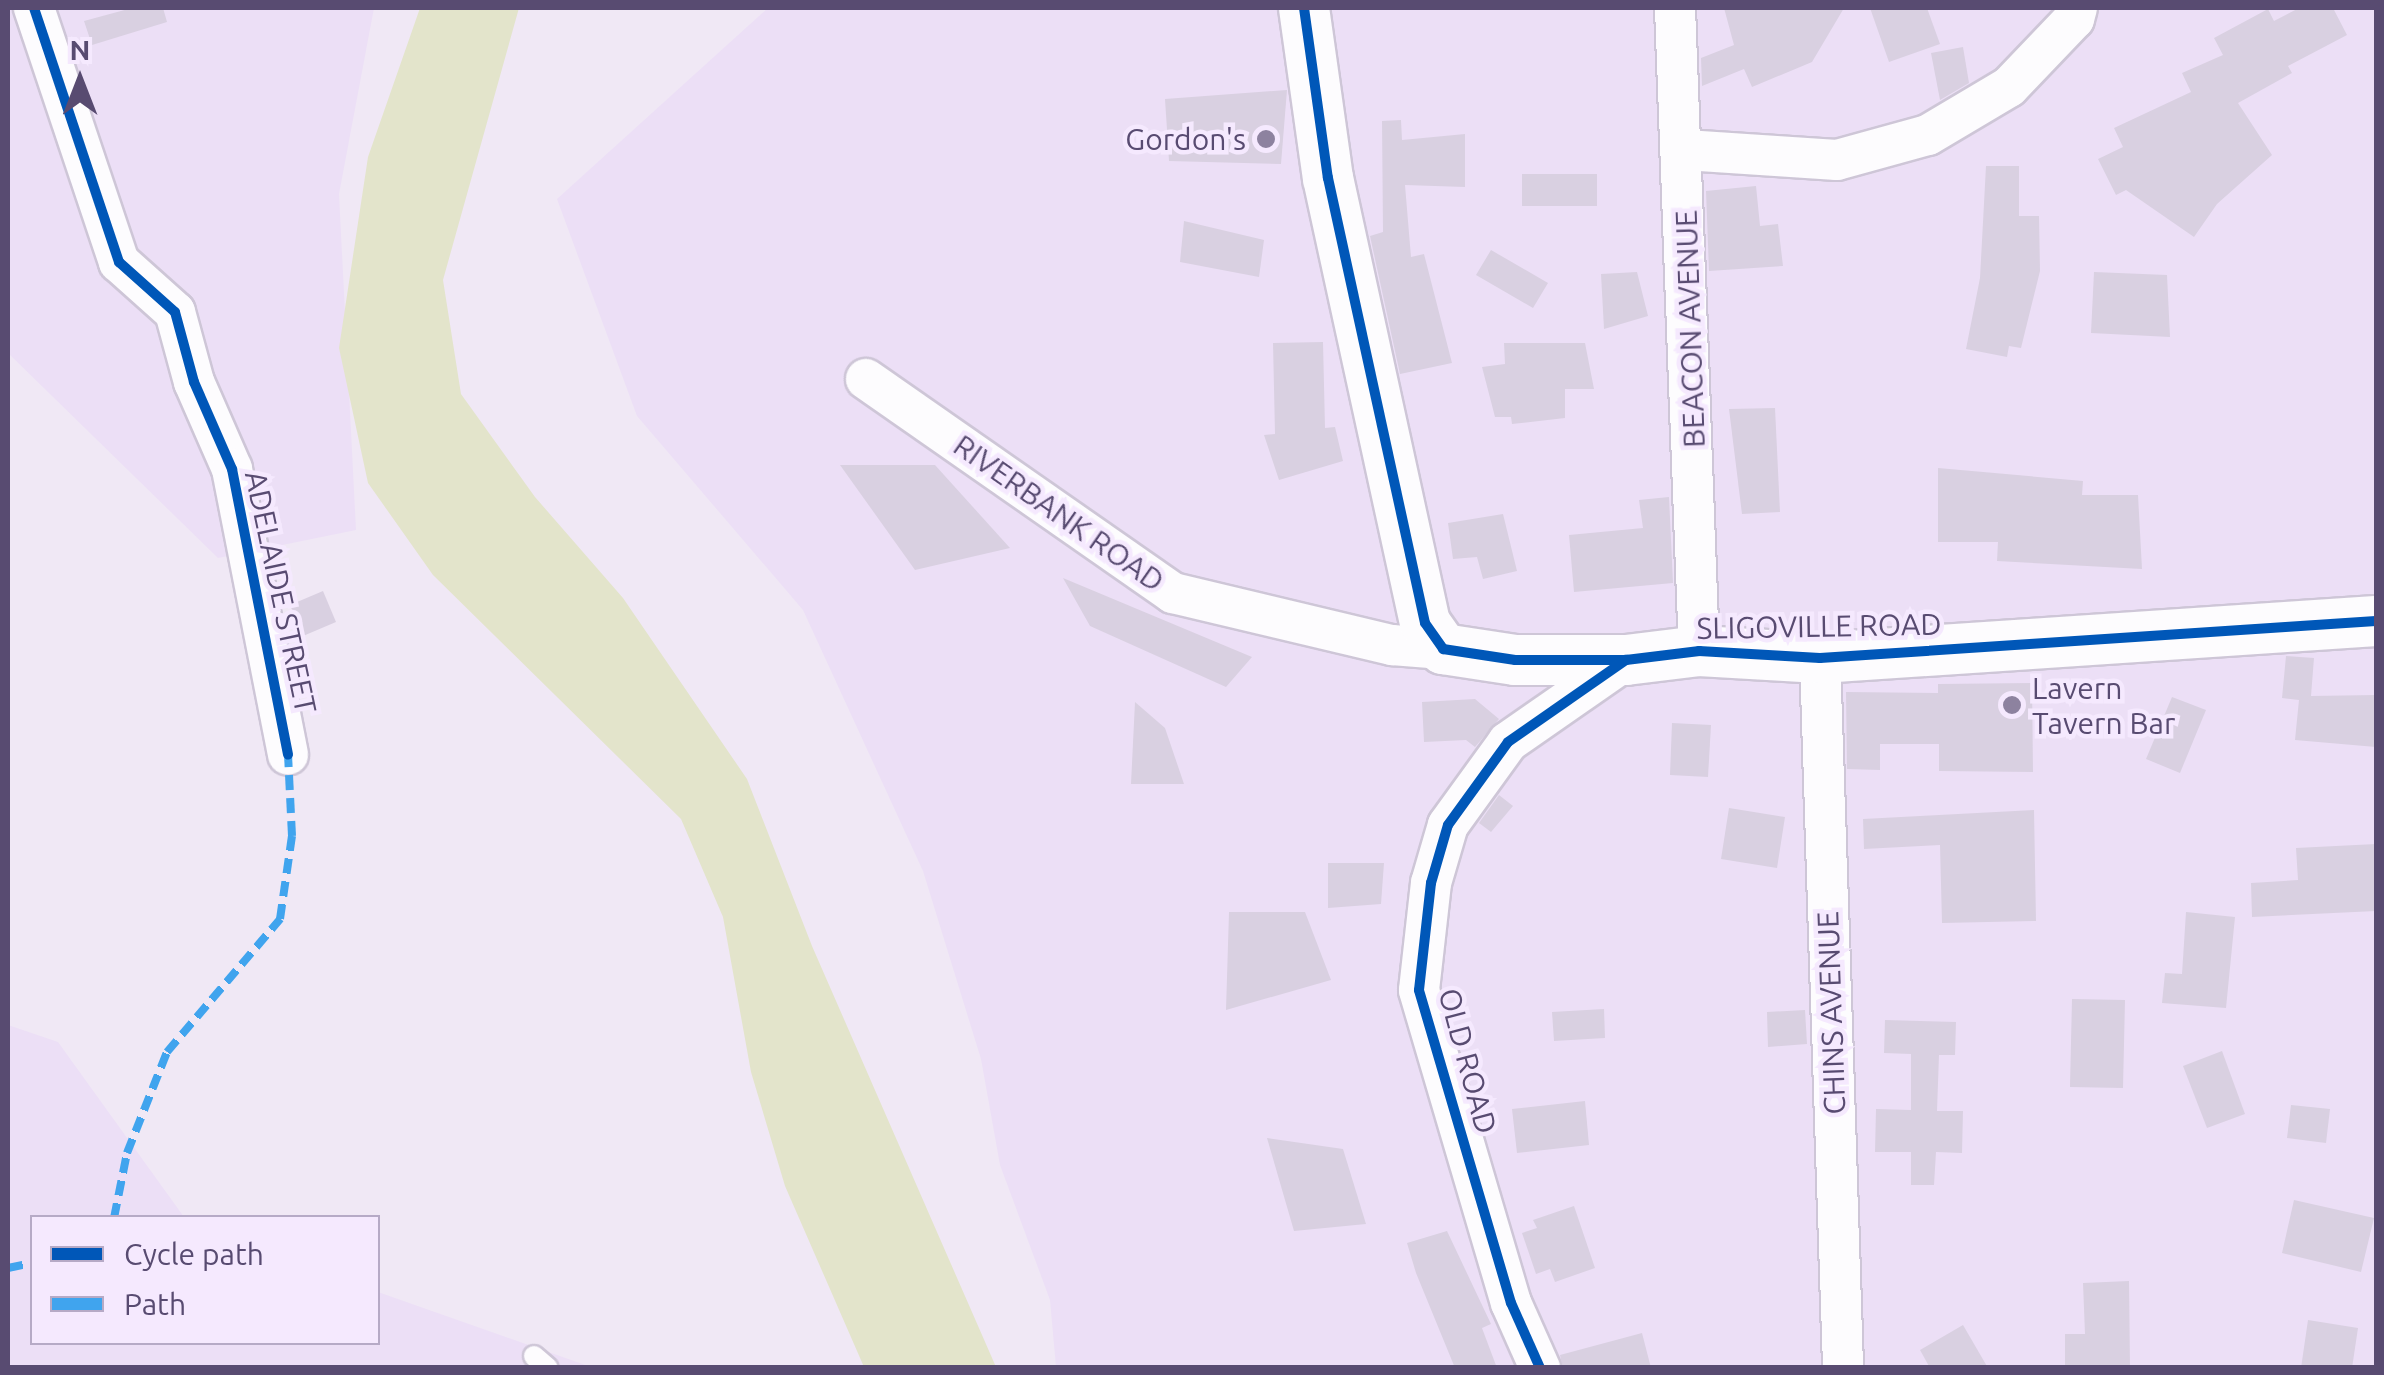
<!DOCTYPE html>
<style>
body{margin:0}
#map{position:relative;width:2384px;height:1375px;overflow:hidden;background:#f0e8f5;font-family:Ubuntu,sans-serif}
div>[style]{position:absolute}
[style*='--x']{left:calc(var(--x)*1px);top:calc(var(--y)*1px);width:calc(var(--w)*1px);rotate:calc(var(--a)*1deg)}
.residential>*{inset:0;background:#ecdff6}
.water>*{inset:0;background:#e3e4cb}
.building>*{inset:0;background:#d9d0e1}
.roads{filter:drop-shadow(2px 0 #cec6d7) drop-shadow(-2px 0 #cec6d7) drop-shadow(0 2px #cec6d7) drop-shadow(0 -2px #cec6d7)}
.service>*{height:20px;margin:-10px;padding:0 10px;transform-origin:10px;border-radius:10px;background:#fdfcfe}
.minor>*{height:40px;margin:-20px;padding:0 20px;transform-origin:20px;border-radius:20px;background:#fdfcfe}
.tertiary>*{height:50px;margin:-25px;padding:0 25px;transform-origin:25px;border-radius:25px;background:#fdfcfe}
.quiet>*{height:8px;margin-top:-4px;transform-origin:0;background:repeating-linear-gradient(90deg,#40a4ee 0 15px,transparent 0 23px)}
.cycleway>*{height:10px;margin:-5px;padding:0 5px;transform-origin:5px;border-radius:5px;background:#0057b8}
.dots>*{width:28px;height:28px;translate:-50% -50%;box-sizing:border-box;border:5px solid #f5e9fe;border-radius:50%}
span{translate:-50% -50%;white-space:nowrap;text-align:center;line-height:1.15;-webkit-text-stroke:9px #f5e9fe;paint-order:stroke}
.poi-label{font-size:30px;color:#584b71}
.right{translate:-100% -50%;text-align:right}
.left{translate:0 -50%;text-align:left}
.street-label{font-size:30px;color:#584b71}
.frame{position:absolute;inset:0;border:10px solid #584b71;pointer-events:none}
.legend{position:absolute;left:30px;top:1215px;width:350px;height:130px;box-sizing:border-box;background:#f5e9fe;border:2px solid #b6aac6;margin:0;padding:12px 18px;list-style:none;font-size:30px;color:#584b71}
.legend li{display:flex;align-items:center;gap:20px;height:50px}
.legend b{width:50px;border:2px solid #b6aac6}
.north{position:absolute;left:30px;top:30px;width:100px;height:100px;-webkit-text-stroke:8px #f5e9fe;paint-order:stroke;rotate:0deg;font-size:28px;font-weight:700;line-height:40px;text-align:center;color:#584b71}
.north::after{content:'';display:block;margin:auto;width:35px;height:45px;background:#584b71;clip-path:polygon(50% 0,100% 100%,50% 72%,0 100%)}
</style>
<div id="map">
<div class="residential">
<div style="clip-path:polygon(8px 8px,374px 8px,339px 194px,356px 530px,218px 558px,8px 353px)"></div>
<div style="clip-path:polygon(768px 8px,2376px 8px,2376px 1367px,1056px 1367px,1050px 1300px,1000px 1165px,981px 1059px,923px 871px,803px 610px,637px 416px,557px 199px)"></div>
<div style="clip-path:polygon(8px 1025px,58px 1042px,184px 1217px,32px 1218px,32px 1342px,378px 1342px,378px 1292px,591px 1367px,8px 1368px)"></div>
</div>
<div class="water">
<div style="clip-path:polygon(420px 8px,519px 8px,443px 280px,461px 394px,535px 497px,623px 598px,747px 779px,812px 946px,996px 1367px,864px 1367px,785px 1186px,751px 1072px,723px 917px,681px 819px,433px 575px,368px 483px,339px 348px,368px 157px)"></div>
</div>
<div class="building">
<div style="clip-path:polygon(132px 8px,163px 8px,167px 22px,92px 45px,84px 21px)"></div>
<div style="clip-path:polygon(1724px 8px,1844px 8px,1812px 62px,1752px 87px,1744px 69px,1702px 86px,1701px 58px,1734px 45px)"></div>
<div style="clip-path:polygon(1870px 8px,1927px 8px,1940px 44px,1889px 62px)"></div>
<div style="clip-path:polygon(2299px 8px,2333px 8px,2347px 35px,2288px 66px,2292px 73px,2238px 103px,2272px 155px,2217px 204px,2194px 237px,2126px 190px,2116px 195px,2098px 159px,2123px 147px,2114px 128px,2191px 92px,2182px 73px,2223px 55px,2214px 38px,2268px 9px,2274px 21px)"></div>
<div style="clip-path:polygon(1963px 47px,1969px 83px,1940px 100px,1931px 53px)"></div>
<div style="clip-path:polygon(1287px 90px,1281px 164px,1169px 161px,1165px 99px)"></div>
<div style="clip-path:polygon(1401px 120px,1402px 140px,1465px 134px,1465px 187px,1405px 185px,1411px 257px,1424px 254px,1452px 363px,1400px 374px,1370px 236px,1383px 232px,1382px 121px)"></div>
<div style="clip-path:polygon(1986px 166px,2019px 166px,2019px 216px,2039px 216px,2040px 271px,2021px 348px,2009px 346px,2007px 357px,1966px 349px,1980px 278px)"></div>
<div style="clip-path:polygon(1522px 174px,1597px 174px,1597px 206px,1522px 206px)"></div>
<div style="clip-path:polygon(1756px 186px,1760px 226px,1778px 224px,1783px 266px,1709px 271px,1706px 191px)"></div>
<div style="clip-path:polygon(1184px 221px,1264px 240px,1259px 277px,1180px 262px)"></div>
<div style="clip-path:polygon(1491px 250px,1548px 283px,1533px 308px,1476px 275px)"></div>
<div style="clip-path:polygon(1637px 272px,1648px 316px,1604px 329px,1601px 274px)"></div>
<div style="clip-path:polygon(2094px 272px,2167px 275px,2170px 337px,2091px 333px)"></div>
<div style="clip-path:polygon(1323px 342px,1325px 428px,1335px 427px,1343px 461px,1279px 480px,1264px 435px,1275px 434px,1273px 343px)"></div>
<div style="clip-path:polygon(1504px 343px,1585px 343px,1594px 389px,1565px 389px,1565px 418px,1512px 424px,1511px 417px,1495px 417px,1482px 367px,1505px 364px)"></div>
<div style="clip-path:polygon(1775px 408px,1780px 512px,1742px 514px,1729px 409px)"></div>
<div style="clip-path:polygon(840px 465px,935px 465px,1010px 548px,915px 570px)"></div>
<div style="clip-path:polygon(1938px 468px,2083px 481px,2082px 495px,2138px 495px,2142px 569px,1997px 561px,1998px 542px,1938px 542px)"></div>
<div style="clip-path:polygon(1669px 497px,1673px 583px,1574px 592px,1569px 535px,1643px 528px,1639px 500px)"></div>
<div style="clip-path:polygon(1503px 514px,1517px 571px,1483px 579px,1477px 557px,1453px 559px,1448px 523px)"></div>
<div style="clip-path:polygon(1063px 578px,1252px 657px,1226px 687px,1090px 626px)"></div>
<div style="clip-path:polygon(323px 591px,336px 622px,303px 636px,290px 605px)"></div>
<div style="clip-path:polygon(2286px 656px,2314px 658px,2311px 696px,2376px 695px,2376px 747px,2295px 740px,2299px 700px,2282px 698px)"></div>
<div style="clip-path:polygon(2032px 683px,2033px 772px,1939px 771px,1939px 744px,1880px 744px,1880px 770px,1847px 769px,1846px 692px,1938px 693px,1938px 684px)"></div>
<div style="clip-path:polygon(2172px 697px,2206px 710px,2180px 773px,2146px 759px)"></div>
<div style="clip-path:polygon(1475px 699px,1499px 719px,1475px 747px,1466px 740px,1424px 742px,1422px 702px)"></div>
<div style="clip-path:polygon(1135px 702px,1165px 728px,1184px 784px,1131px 784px)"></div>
<div style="clip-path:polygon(1672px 723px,1711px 725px,1708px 777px,1670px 775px)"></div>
<div style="clip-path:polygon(1499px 795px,1513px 806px,1491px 832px,1479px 823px)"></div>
<div style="clip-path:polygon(1729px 808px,1785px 817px,1777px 868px,1721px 859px)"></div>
<div style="clip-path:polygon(2034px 810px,2036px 921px,1942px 923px,1940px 845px,1864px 849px,1863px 819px)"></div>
<div style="clip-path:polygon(2376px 844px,2376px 911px,2252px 917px,2251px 883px,2298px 880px,2296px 848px)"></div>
<div style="clip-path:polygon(1328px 863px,1384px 863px,1381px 904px,1328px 908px)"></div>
<div style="clip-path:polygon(1229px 912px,1305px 912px,1331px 980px,1226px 1010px)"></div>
<div style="clip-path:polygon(2186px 912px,2235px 917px,2226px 1008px,2162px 1003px,2165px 973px,2182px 974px)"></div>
<div style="clip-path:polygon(2072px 999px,2125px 1000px,2123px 1088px,2070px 1087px)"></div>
<div style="clip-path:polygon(1604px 1009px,1605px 1038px,1554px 1041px,1552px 1012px)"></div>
<div style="clip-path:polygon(1805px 1010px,1807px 1044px,1768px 1047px,1767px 1012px)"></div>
<div style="clip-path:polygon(1885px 1020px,1956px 1022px,1955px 1055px,1939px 1055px,1937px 1111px,1963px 1111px,1962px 1153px,1936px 1152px,1934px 1185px,1911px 1185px,1911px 1152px,1875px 1152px,1876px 1109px,1911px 1110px,1911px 1054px,1884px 1053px)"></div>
<div style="clip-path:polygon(2222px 1051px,2245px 1114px,2207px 1128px,2183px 1066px)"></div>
<div style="clip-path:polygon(1585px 1101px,1589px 1145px,1517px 1153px,1512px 1109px)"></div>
<div style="clip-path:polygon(2291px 1105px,2330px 1109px,2326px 1143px,2287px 1138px)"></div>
<div style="clip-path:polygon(1267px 1138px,1343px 1149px,1366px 1224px,1294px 1231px)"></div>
<div style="clip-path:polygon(2294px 1200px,2374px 1218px,2361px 1272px,2282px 1253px)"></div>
<div style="clip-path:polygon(1574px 1206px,1595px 1268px,1555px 1282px,1550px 1269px,1536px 1274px,1522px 1233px,1537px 1228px,1533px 1220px)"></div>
<div style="clip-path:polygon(1447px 1231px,1491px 1324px,1482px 1328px,1497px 1368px,1455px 1368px,1416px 1273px,1407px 1243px)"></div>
<div style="clip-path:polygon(2129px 1281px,2130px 1368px,2065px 1368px,2065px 1334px,2085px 1334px,2083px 1283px)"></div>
<div style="clip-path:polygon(2308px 1320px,2358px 1328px,2352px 1368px,2301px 1368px)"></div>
<div style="clip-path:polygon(1963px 1325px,1988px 1368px,1930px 1368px,1920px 1350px)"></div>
<div style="clip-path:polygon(1642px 1333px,1651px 1368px,1563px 1368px,1560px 1355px)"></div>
</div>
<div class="roads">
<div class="service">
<div style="--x:534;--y:1356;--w:18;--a:41"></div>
</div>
<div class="minor">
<div style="--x:34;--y:8;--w:268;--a:71.5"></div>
<div style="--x:119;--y:262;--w:75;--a:41.8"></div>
<div style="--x:175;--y:312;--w:73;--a:74.8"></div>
<div style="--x:194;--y:382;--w:95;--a:66.4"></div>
<div style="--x:232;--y:469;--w:291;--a:78.9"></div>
<div style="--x:1675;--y:8;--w:643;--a:87.86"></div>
<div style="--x:1685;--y:150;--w:152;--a:3.8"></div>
<div style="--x:1837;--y:160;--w:94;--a:-15.4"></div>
<div style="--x:1928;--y:135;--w:94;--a:-30.7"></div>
<div style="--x:2009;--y:87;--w:94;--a:-46.3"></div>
<div style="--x:2074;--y:19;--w:11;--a:-75"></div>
<div style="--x:866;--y:379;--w:374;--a:34.9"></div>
<div style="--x:1173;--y:593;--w:225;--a:13.4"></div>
<div style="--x:1392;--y:645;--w:51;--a:4.5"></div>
<div style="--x:1820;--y:658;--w:710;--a:88.14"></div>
<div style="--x:1540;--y:1368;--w:71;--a:-114"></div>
<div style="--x:1511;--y:1303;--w:326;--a:-106.4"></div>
<div style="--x:1419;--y:990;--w:108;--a:-83.6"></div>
<div style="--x:1431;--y:883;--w:60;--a:-73.7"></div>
<div style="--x:1448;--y:825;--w:102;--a:-54.1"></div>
<div style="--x:1508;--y:742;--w:144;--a:-34.8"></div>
</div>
<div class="tertiary">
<div style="--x:1304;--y:8;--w:172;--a:82"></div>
<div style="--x:1328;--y:178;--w:455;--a:77.7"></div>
<div style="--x:1425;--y:623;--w:32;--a:55"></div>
<div style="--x:1443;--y:649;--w:73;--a:8.7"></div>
<div style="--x:1515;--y:660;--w:111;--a:0"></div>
<div style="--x:1626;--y:660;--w:74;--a:-7"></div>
<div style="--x:1699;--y:651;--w:121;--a:3.3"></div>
<div style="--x:1820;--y:658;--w:557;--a:-3.81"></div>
</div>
</div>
<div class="quiet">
<div style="--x:114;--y:1218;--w:66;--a:-78.7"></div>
<div style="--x:127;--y:1153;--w:109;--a:-68.4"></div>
<div style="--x:167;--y:1052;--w:175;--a:-49.6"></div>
<div style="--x:280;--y:919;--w:84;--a:-81.8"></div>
<div style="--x:292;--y:836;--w:81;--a:-92.8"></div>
<div style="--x:8;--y:1268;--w:25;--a:-12"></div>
</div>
<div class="cycleway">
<div style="--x:34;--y:8;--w:268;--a:71.5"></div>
<div style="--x:119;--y:262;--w:75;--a:41.8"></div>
<div style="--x:175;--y:312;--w:73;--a:74.8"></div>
<div style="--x:194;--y:382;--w:95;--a:66.4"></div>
<div style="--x:232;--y:469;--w:291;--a:78.9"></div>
<div style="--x:1304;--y:8;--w:172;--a:82"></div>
<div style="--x:1328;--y:178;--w:455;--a:77.7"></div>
<div style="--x:1425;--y:623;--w:32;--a:55"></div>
<div style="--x:1443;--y:649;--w:73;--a:8.7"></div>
<div style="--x:1515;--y:660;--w:111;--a:0"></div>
<div style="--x:1626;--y:660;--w:74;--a:-7"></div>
<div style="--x:1699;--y:651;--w:121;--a:3.3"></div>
<div style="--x:1820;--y:658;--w:557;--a:-3.81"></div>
<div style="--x:1540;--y:1368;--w:71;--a:-114"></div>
<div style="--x:1511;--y:1303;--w:326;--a:-106.4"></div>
<div style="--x:1419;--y:990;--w:108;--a:-83.6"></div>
<div style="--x:1431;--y:883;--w:60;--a:-73.7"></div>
<div style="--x:1448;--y:825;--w:102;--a:-54.1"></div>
<div style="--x:1508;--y:742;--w:144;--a:-34.8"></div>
</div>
<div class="dots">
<div style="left:1266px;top:139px;background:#8d829f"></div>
<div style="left:2012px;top:705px;background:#8d829f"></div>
</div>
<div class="poi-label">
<span class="right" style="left:1246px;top:139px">Gordon's</span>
<span class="left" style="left:2032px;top:705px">Lavern<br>Tavern Bar</span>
</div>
<div class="street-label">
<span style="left:1690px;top:329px;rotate:-92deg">BEACON AVENUE</span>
<span style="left:1059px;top:513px;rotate:35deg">RIVERBANK ROAD</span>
<span style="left:281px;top:592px;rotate:78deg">ADELAIDE STREET</span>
<span style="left:1819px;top:626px;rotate:-1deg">SLIGOVILLE ROAD</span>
<span style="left:1831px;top:1013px;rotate:-92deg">CHINS AVENUE</span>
<span style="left:1468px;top:1061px;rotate:75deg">OLD ROAD</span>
</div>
<div class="frame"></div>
<ul class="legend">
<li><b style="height:12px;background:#0057b8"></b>Cycle path</li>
<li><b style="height:12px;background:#40a4ee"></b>Path</li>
</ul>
<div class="north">N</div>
</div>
